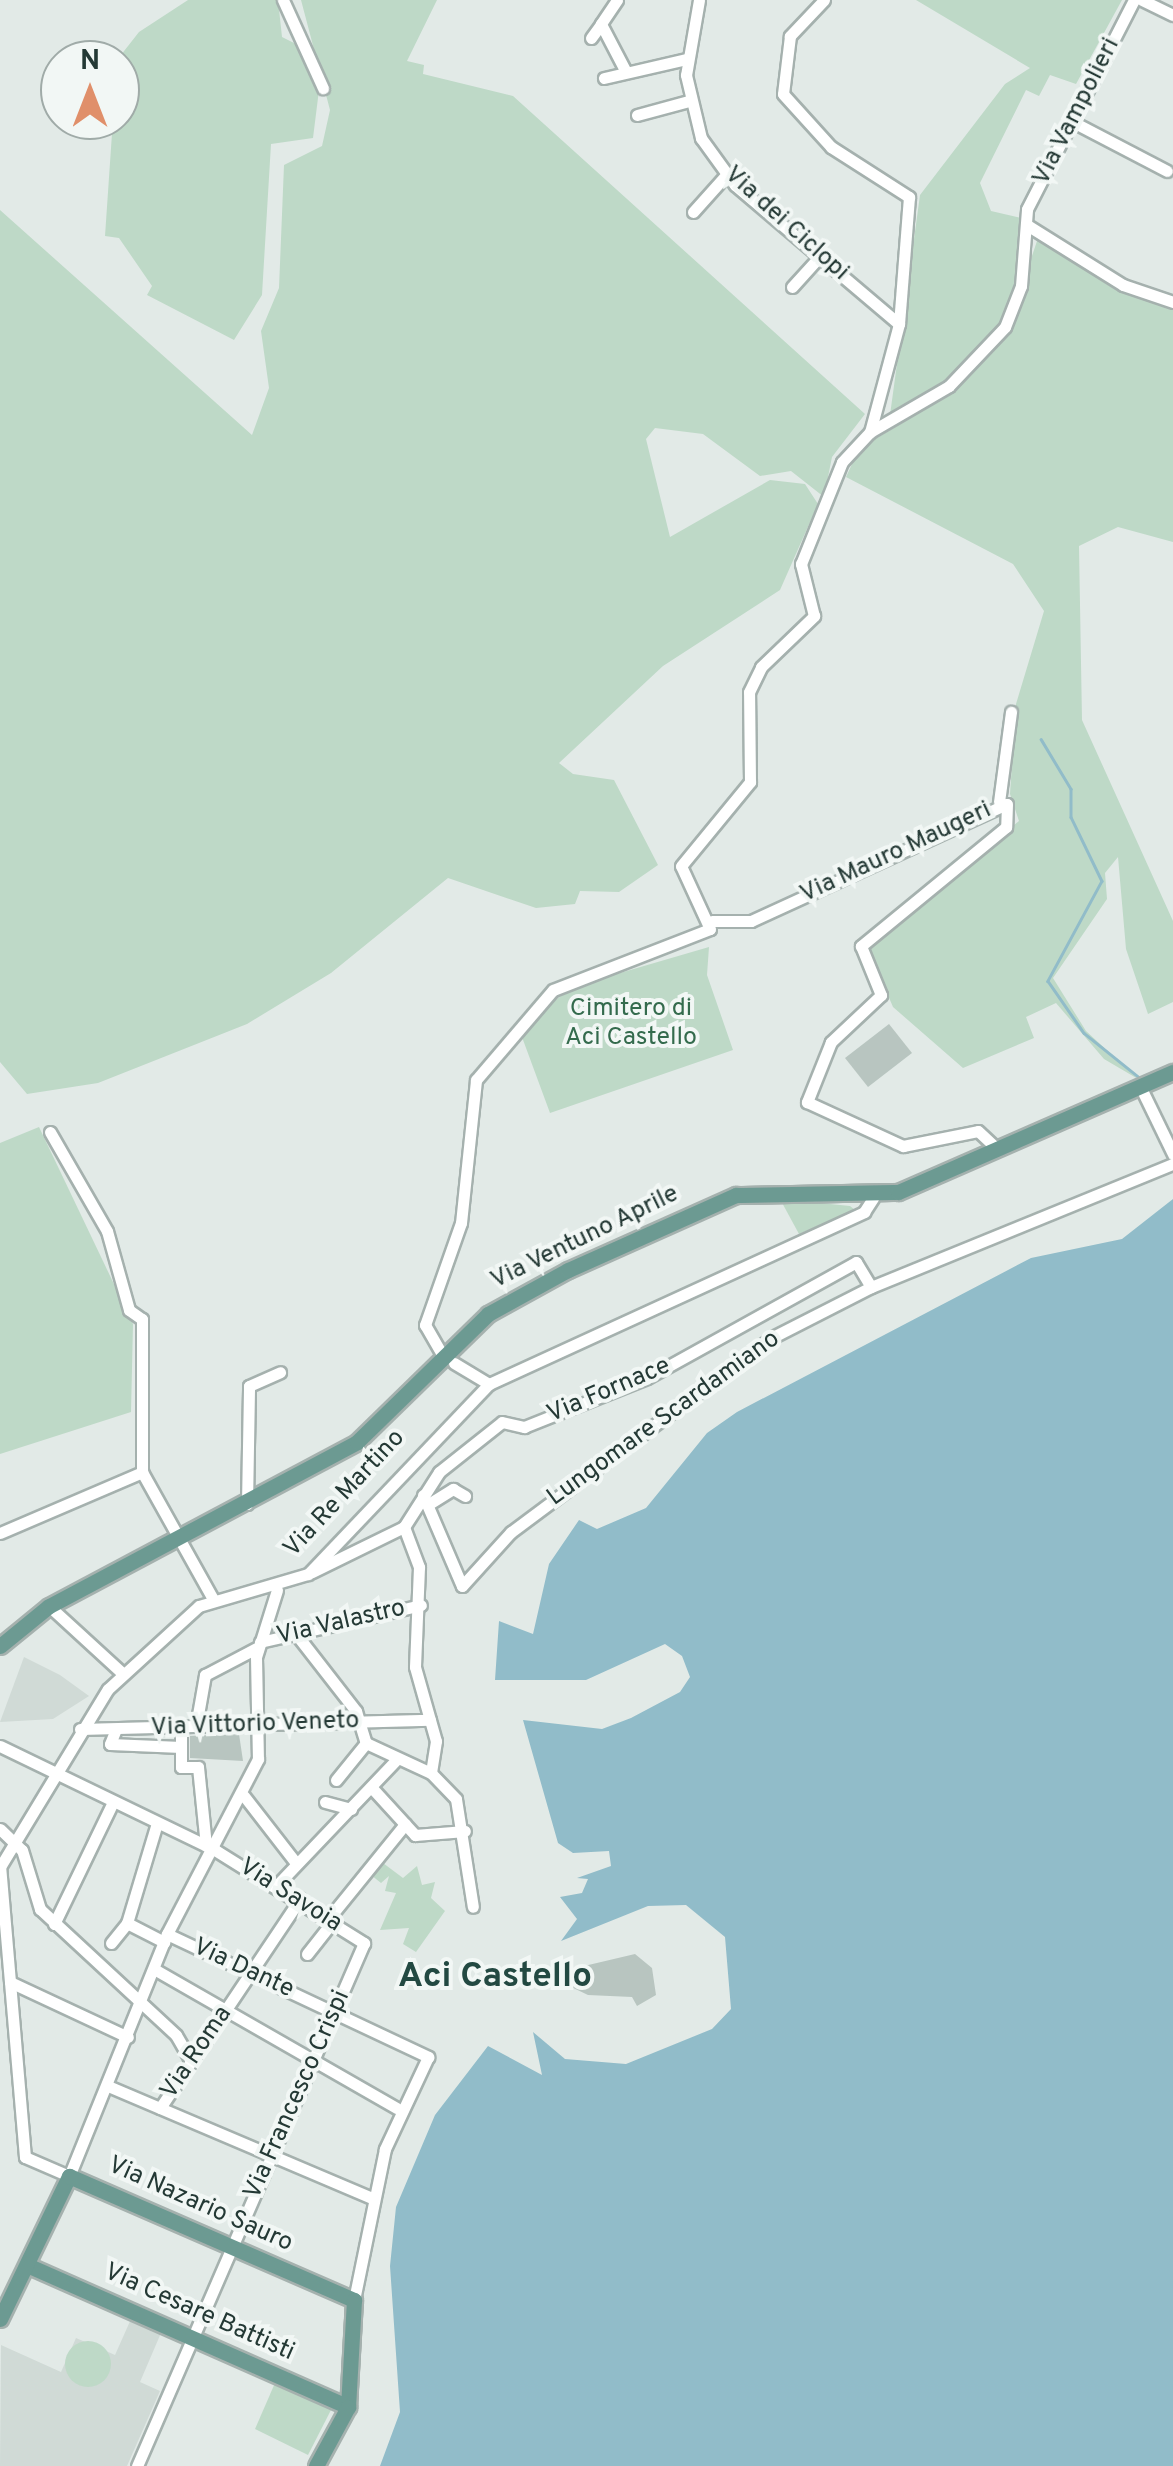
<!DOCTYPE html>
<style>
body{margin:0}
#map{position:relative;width:1173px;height:2466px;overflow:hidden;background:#e2eae7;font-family:Overpass,sans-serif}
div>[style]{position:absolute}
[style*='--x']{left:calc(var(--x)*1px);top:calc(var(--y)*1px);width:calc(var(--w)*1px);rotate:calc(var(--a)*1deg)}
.built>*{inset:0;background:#d0dad6}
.green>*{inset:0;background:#bed9c7}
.round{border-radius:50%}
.water>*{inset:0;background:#91bcc9}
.stream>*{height:2.5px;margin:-1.25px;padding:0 1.25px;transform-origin:1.25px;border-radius:1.25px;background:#91bcc9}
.building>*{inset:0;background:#b8c5c0}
.roads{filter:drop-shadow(2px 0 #a5b1ae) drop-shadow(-2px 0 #a5b1ae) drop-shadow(0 2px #a5b1ae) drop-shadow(0 -2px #a5b1ae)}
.minor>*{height:11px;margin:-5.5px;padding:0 5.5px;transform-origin:5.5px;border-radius:5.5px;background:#fff}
.major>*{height:15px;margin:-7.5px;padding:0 7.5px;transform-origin:7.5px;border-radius:7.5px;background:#6c9a92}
span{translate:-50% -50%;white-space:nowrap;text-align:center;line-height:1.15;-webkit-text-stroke:8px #f2f7f5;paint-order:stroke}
.street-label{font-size:25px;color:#243935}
.park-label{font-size:25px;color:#346b4d}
.district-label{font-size:35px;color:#234942;font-weight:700}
.north{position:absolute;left:40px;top:40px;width:100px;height:100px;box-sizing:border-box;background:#f2f7f5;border:2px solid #a0aba8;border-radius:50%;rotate:0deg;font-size:28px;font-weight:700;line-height:40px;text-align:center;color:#243935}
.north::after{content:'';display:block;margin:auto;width:35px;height:45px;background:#e08f6a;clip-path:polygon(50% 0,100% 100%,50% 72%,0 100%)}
</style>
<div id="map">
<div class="built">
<div style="clip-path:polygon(24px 1657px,60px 1675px,89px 1696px,53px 1719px,0 1722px)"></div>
<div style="clip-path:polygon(131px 2319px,161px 2333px,140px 2382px,160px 2391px,127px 2466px,0 2466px,1px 2345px,61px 2372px,76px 2338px,115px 2355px)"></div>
</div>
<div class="green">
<div style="clip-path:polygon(188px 0,278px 0,282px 37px,296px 44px,319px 90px,313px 138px,271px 144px,262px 295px,234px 340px,147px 295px,152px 286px,119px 238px,105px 236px,117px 60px,139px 32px)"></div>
<div style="clip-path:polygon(301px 0,437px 0,407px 61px,424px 65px,423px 74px,513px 96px,865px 414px,832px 457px,824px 497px,791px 471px,760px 476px,703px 434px,655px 428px,646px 439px,670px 537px,770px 480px,805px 484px,818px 504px,780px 590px,663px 666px,559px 763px,573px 774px,614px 780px,658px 865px,619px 892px,580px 891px,575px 904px,536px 908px,448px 878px,331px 973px,247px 1024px,98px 1083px,27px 1094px,0 1062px,0 210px,252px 435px,269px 388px,261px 331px,279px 288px,284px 165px,322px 146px,330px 110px)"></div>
<div style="clip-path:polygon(916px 0,1122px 0,1076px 84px,1050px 75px,1039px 96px,1026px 90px,980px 183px,991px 211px,1021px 218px,1016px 286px,998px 328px,949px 378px,890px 415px,920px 195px,1005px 84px,1030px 68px)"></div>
<div style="clip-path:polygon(1038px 238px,1108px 285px,1173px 308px,1173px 542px,1118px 527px,1079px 546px,1082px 720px,1173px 921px,1173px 1002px,1148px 1014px,1126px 949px,1118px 857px,1105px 873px,1107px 899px,1053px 978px,1086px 1031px,1138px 1079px,1104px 1059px,1056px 1003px,1026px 1017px,1034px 1038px,963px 1068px,893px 1007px,868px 949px,1019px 821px,1010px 794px,1016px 704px,1044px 611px,1013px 564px,846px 477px,859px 449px,949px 394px,1004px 340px)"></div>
<div style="clip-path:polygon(709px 947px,707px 975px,733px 1050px,550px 1113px,519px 1029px,572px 987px)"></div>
<div style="clip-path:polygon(39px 1127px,133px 1324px,131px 1412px,0 1454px,0 1143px)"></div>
<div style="clip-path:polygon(780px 1199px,850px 1206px,855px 1210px,799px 1234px)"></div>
<div style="clip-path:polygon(383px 1863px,403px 1878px,417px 1866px,422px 1885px,435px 1882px,431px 1898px,445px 1911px,416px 1952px,403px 1944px,409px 1928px,380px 1930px,396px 1893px,385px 1891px,389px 1876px,381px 1883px,371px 1875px)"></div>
<div class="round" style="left:65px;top:2341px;width:46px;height:46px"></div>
<div style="clip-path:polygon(275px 2383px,332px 2408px,308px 2455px,255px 2429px)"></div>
</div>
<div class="water">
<div style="clip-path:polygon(1173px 1199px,1173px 2466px,380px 2466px,400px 2412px,390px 2266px,396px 2207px,435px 2115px,488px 2046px,542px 2075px,533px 2032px,565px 2059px,626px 2064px,712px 2029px,731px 2009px,725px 1937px,686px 1905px,648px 1906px,561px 1941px,577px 1919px,560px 1897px,582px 1893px,588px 1879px,577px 1878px,611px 1866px,609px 1851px,573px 1853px,558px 1843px,523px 1720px,602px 1729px,631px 1718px,680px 1692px,690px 1677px,682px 1656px,665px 1644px,586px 1680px,495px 1680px,499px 1621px,533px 1634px,549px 1564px,579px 1520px,597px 1529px,646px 1508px,707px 1433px,737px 1412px,1031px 1258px,1122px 1239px)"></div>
</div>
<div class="stream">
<div style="--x:1041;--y:739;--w:58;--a:59"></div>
<div style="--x:1071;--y:789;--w:28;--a:90"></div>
<div style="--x:1071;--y:817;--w:71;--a:64.2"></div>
<div style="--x:1102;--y:881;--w:114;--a:118.4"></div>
<div style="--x:1048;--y:981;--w:63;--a:55.3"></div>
<div style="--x:1084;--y:1033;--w:72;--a:38.8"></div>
</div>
<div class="building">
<div style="clip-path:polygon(889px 1024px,912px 1053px,868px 1087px,845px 1058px)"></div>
<div style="clip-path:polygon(239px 1734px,243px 1761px,190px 1758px,190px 1736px)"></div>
<div style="clip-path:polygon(635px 1954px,652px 1968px,656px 1995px,637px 2006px,632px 1997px,588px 1995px,546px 1975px)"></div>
</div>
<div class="roads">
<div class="minor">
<div style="--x:283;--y:0;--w:97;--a:65.6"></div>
<div style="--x:617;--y:0;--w:29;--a:124"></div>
<div style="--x:601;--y:24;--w:54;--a:62.5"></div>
<div style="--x:699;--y:0;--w:76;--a:99.8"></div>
<div style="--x:686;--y:75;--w:65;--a:76.6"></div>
<div style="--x:701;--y:138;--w:58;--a:54.1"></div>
<div style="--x:735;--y:185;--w:215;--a:40.3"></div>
<div style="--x:899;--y:324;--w:112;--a:105"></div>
<div style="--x:824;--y:0;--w:50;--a:133.4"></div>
<div style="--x:790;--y:36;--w:58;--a:96.9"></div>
<div style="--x:783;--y:94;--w:72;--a:47.8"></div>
<div style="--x:831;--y:147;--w:93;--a:32.7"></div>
<div style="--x:909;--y:197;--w:127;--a:94.5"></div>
<div style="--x:1142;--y:0;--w:34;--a:26"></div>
<div style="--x:591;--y:38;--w:17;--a:-54"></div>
<div style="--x:604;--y:78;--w:84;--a:-13"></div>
<div style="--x:637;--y:115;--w:54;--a:-15.1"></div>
<div style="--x:1071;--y:121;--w:108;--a:27.5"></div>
<div style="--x:693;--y:212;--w:51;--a:-48.2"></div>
<div style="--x:1027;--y:225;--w:113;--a:32"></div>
<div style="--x:1123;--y:285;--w:53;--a:18.8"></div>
<div style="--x:792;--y:287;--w:43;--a:-47.8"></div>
<div style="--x:999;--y:802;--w:91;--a:-82.4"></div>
<div style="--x:712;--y:921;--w:39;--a:0"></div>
<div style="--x:751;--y:921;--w:281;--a:-24.6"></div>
<div style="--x:1007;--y:804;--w:23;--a:92"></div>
<div style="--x:1006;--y:827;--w:188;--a:140.6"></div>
<div style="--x:861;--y:946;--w:53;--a:67.8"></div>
<div style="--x:881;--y:995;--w:69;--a:136.8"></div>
<div style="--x:831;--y:1042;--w:65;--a:111.8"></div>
<div style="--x:807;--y:1102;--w:106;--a:24.6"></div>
<div style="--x:903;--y:1146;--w:76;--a:-11.3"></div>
<div style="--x:978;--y:1131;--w:26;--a:43"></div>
<div style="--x:1140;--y:1086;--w:76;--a:64.1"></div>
<div style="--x:50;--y:1132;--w:114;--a:60.1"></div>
<div style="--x:107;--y:1231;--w:82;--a:74.4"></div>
<div style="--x:129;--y:1310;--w:16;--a:35"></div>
<div style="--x:142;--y:1319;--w:153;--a:90"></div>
<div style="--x:142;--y:1472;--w:145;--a:60.8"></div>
<div style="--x:443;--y:1356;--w:36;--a:-120"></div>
<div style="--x:425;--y:1325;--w:108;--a:-70.6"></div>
<div style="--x:461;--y:1223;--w:144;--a:-84"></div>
<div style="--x:476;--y:1080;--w:118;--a:-49.5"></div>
<div style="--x:553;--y:990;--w:168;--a:-21.2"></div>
<div style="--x:710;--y:929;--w:69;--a:-114.7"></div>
<div style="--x:681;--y:866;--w:109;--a:-50.6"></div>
<div style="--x:750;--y:782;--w:90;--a:-90.6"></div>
<div style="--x:749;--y:692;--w:28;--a:-64"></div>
<div style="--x:761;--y:667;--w:74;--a:-43.9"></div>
<div style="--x:814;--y:616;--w:54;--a:-104"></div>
<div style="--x:801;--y:564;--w:110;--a:-68.1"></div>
<div style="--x:842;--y:462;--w:41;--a:-47"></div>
<div style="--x:870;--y:432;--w:91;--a:-30.2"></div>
<div style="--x:949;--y:386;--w:81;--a:-46.5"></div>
<div style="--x:1005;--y:327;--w:44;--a:-68.7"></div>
<div style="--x:1021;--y:286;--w:77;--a:-85.5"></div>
<div style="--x:1027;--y:209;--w:235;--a:-62.9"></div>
<div style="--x:454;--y:1363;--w:41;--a:31"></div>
<div style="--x:423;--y:1495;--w:99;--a:66.8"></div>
<div style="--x:462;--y:1586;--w:73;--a:-47.8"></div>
<div style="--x:511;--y:1532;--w:324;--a:-36.7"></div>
<div style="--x:771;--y:1338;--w:112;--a:-27"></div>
<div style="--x:871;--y:1287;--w:326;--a:-22.2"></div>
<div style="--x:432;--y:1502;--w:25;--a:-32"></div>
<div style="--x:453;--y:1489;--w:14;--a:30"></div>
<div style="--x:247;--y:1504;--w:118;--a:-89"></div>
<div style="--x:249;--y:1386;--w:34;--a:-24"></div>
<div style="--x:404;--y:1527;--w:43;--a:69.4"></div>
<div style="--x:419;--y:1567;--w:100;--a:92.3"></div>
<div style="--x:415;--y:1667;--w:77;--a:74.2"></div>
<div style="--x:436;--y:1741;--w:32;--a:99"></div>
<div style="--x:431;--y:1773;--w:36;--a:46"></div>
<div style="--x:456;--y:1799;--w:109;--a:81.1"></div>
<div style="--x:0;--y:1533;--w:155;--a:-23.2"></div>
<div style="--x:312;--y:1572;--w:102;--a:-26.1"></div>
<div style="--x:404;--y:1527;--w:65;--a:-57.5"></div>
<div style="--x:439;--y:1472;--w:80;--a:-38.4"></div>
<div style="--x:502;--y:1422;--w:23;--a:13"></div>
<div style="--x:524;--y:1427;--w:132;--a:-21.7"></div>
<div style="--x:647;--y:1378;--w:239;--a:-29"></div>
<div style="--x:856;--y:1262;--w:29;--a:59"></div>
<div style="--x:277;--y:1590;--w:70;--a:107.4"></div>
<div style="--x:256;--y:1657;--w:102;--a:88.9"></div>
<div style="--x:258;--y:1759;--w:197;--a:117.5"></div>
<div style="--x:167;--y:1934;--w:261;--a:112"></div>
<div style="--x:69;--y:2176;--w:48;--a:-156.6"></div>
<div style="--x:25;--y:2157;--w:291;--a:-94.9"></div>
<div style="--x:0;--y:1867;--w:208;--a:-58.8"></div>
<div style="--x:108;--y:1689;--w:123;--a:-42.4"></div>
<div style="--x:199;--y:1606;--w:114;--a:-16.4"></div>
<div style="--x:308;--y:1574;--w:262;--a:-46.4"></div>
<div style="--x:489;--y:1384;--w:413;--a:-24.6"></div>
<div style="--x:864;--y:1212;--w:17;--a:-57"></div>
<div style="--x:49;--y:1606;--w:99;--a:42.5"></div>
<div style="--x:296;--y:1634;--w:98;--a:52.1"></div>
<div style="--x:356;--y:1711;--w:34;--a:73"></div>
<div style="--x:366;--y:1743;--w:72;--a:24.8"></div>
<div style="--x:260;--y:1642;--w:165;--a:-12.9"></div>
<div style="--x:196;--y:1726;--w:52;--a:-80"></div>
<div style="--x:205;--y:1675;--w:60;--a:-27.8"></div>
<div style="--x:181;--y:1727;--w:40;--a:90"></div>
<div style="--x:181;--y:1767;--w:17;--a:0"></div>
<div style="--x:198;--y:1767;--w:79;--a:84.2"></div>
<div style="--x:80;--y:1729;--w:350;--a:-1.5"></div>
<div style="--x:116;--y:1729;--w:16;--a:112"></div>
<div style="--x:110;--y:1744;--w:71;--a:2.4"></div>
<div style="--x:0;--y:1746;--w:239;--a:25.8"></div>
<div style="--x:215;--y:1850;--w:176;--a:32"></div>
<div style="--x:364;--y:1943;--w:570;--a:113.46"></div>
<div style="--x:336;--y:1780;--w:48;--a:-51"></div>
<div style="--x:372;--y:1788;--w:64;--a:47.5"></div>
<div style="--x:415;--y:1835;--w:50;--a:-4.6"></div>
<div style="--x:244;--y:1796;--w:85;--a:52.2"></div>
<div style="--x:325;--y:1802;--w:27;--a:15"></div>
<div style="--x:0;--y:1829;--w:30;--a:44"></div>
<div style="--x:22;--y:1850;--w:62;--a:73"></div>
<div style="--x:40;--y:1909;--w:185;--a:42.8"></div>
<div style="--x:176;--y:2035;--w:30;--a:60"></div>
<div style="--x:277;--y:1885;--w:173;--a:-46.4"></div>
<div style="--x:329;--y:1918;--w:121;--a:-51"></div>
<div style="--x:127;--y:1923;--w:42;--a:27.2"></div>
<div style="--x:54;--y:1924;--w:136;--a:-64.2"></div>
<div style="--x:167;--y:1934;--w:289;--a:25.2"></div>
<div style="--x:428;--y:2057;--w:102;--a:115.1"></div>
<div style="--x:385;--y:2149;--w:154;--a:101.6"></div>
<div style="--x:111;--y:1943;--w:26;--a:-51"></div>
<div style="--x:127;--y:1923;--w:104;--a:-73.3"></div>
<div style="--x:307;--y:1954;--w:42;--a:-51.8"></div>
<div style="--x:154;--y:1969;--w:280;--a:29.8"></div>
<div style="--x:10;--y:1982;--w:130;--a:25"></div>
<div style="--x:108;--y:2086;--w:287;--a:23"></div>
<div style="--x:160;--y:2108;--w:252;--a:-56.2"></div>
</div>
<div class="major">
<div style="--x:0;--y:1646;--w:63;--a:-39.2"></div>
<div style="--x:49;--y:1606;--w:349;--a:-28"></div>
<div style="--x:357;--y:1442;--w:183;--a:-44.3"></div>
<div style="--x:488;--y:1314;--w:91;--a:-28.8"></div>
<div style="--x:568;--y:1270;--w:184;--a:-24.1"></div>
<div style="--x:736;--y:1195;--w:162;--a:-1.1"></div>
<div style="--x:898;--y:1192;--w:300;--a:-23.6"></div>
<div style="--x:29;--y:2266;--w:349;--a:23.8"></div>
<div style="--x:0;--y:2319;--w:159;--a:-64.2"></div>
<div style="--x:69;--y:2176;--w:311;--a:23.5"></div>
<div style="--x:354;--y:2300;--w:107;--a:93.2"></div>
<div style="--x:348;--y:2407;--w:67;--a:118.5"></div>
</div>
</div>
<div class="street-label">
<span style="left:1077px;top:112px;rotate:-63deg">Via Vampolieri</span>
<span style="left:786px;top:224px;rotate:42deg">Via dei Ciclopi</span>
<span style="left:896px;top:853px;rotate:-25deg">Via Mauro Maugeri</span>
<span style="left:585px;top:1238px;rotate:-26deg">Via Ventuno Aprile</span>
<span style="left:609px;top:1391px;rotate:-23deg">Via Fornace</span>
<span style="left:664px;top:1419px;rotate:-36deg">Lungomare Scardamiano</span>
<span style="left:345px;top:1494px;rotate:-47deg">Via Re Martino</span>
<span style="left:341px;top:1623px;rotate:-13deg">Via Valastro</span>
<span style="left:255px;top:1725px;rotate:-2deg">Via Vittorio Veneto</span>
<span style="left:290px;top:1896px;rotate:32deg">Via Savoia</span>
<span style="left:243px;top:1969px;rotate:25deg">Via Dante</span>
<span style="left:197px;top:2053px;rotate:-56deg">Via Roma</span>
<span style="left:298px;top:2095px;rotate:-66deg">Via Francesco Crispi</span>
<span style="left:200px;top:2205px;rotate:24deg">Via Nazario Sauro</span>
<span style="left:199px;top:2313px;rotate:24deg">Via Cesare Battisti</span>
</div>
<div class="park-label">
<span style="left:631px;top:1024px">Cimitero di<br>Aci Castello</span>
</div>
<div class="district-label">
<span style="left:495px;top:1977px">Aci Castello</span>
</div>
<div class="north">N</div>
</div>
